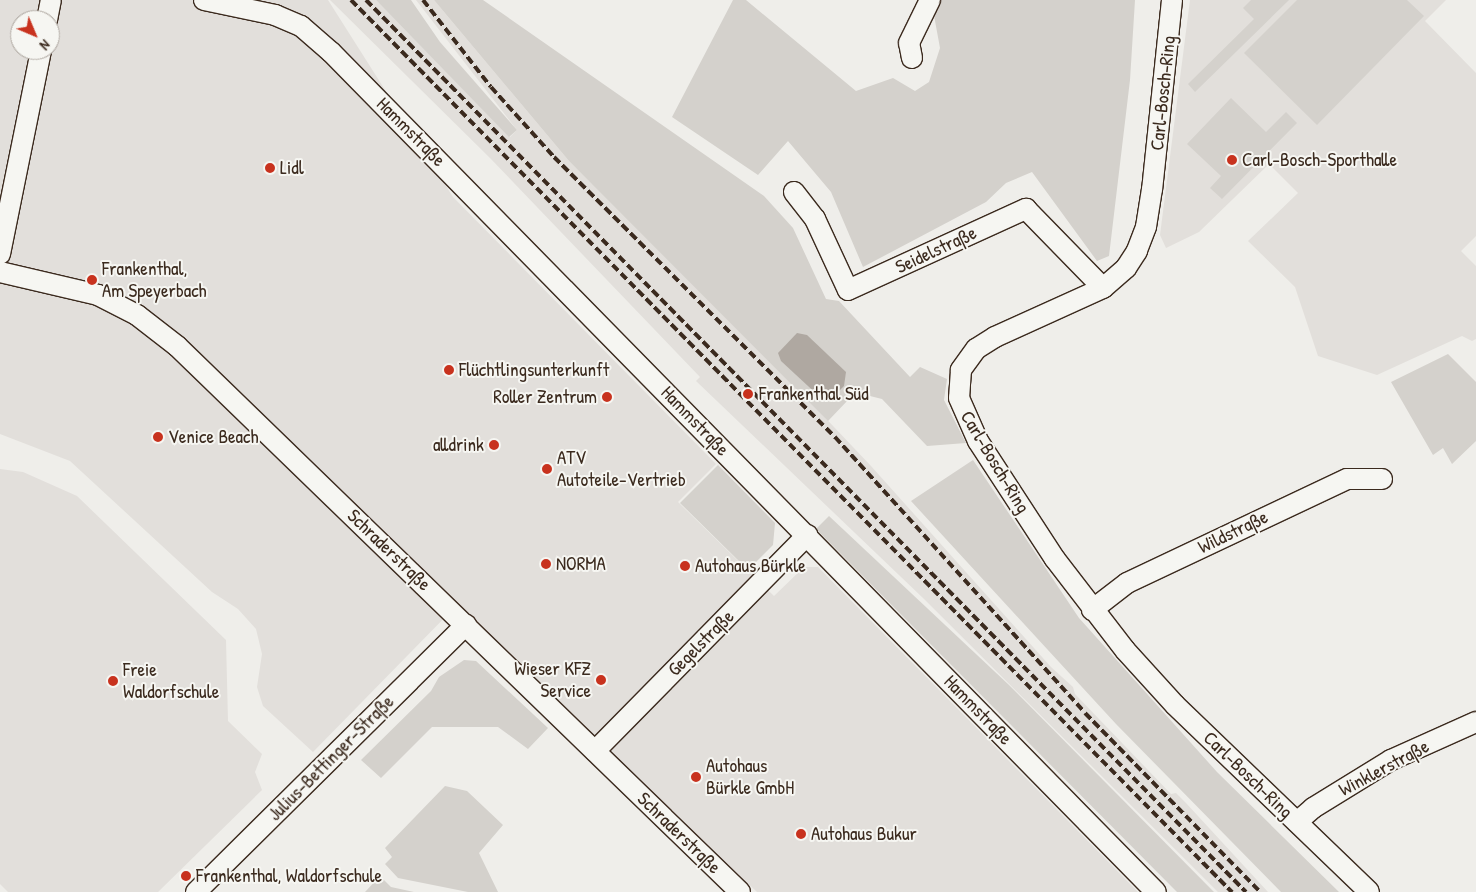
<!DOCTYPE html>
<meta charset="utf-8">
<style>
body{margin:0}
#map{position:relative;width:1476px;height:892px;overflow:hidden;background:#efeeea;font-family:"Patrick Hand",sans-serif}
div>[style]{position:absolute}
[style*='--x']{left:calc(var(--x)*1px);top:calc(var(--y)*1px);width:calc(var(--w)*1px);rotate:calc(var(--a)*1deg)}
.built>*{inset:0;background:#e2dfdb}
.green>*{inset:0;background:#d4d1cc}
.water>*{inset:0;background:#afa8a1}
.roads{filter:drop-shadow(1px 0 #3b2a1e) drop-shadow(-1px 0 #3b2a1e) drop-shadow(0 1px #3b2a1e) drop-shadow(0 -1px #3b2a1e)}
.minor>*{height:20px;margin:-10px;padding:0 10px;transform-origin:10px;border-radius:10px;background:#f6f6f2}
.rail>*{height:4px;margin-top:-2px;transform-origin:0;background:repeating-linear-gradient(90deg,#3b2a1e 0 8px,transparent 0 12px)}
.dots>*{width:14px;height:14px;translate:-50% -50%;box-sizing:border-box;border:2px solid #f6f6f2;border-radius:50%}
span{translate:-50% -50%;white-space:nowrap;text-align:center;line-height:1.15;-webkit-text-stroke:4px #f6f6f2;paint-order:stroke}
.street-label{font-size:19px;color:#3b2a1e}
.poi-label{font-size:19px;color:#3b2a1e}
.left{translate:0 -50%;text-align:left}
.right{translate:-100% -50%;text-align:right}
.north{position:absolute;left:10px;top:10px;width:50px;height:50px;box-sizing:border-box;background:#f6f6f2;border:1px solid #aba49d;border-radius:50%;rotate:135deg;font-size:14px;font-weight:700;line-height:20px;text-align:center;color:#3b2a1e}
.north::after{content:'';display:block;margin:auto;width:18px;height:22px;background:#c8321e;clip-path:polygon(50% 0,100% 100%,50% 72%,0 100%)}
</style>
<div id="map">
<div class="built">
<div style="clip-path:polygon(evenodd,0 0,328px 0,453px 197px,716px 464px,678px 502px,774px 596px,804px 567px,818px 567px,1138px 892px,757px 892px,457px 605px,313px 752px,263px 706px,257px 687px,262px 654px,256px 629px,238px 609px,212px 592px,70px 461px,0 434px,0 0,20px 20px,50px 20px,50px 50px,20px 50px,20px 20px)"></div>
<div style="clip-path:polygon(330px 0,376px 0,510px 137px,517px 130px,416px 0,434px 0,569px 161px,777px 367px,871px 466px,1051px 667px,1073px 687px,1075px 694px,1171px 794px,1176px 793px,1186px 803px,1268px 892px,1218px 892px,923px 598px,696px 381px,700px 377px,490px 158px)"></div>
<div style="clip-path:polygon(1190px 0,1446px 0,1425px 21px,1476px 73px,1476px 236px,1461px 251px,1476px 266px,1476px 339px,1472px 341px,1462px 336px,1377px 375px,1318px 356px,1295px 287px,1248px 241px,1298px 193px,1269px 164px,1199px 232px,1166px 248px,1160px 235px)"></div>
<div style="clip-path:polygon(0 469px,23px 472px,77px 496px,226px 640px,228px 721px,262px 754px,255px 772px,262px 790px,158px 892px,8px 892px,0 884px)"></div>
</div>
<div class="green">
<div style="clip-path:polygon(376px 0,411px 0,440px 42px,517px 130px,509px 137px)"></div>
<div style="clip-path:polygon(434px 0,483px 0,764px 196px,793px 228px,826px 299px,839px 301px,910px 377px,920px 367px,947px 379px,944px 400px,966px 443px,927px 446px,882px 399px,862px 394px,849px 399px,828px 421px,569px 161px)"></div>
<div style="clip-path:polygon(733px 0,746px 0,856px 91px,893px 78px,915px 91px,929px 82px,940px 48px,933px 10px,939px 0,1135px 0,1130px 80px,1109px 256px,1097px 261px,1032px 172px,1006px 183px,986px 202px,863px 267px,831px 192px,788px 141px,758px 175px,672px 117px)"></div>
<div style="clip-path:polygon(1251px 0,1289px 0,1195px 92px,1188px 84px,1254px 19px,1243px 8px)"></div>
<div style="clip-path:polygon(1297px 0,1407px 0,1424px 16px,1317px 125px,1244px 53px)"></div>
<div style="clip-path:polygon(1231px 98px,1266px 132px,1286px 112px,1297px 123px,1222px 199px,1210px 188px,1221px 176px,1187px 144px)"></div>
<div style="clip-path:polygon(1448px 354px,1476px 382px,1476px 441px,1452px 464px,1443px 448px,1433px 455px,1391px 382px)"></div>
<div style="clip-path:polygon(973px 460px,1079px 618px,1217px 772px,1339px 892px,1281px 892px,1116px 724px,911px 501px)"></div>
<div style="clip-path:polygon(718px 465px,775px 523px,773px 545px,748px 570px,680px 503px)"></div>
<div style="clip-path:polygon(829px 516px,1009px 685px,1214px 892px,1177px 892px,816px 529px)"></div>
<div style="clip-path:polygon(464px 660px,476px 661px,548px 728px,528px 749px,498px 727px,432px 727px,381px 778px,361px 760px,431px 691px,439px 677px)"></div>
<div style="clip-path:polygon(445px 786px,467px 791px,503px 825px,479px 853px,498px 892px,468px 892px,398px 878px,385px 864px,392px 857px,385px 848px)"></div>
<div style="clip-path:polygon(380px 876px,391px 887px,414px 892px,365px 892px)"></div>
</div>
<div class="water">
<div style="clip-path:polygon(797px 333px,807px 335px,846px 372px,844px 386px,835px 395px,822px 399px,781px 361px,778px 353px)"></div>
</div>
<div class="roads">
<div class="minor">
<div style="--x:204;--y:0;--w:73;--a:11.9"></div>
<div style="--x:275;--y:15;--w:28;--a:23"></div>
<div style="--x:301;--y:26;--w:40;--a:41"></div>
<div style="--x:331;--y:52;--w:1177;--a:45.52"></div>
<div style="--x:1172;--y:0;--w:190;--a:96"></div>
<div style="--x:1152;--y:189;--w:38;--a:99"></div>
<div style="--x:1146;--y:227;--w:26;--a:111"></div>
<div style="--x:1137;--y:251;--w:20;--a:123"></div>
<div style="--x:1126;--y:268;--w:30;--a:139"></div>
<div style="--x:1103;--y:288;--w:119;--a:155.6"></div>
<div style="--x:995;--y:337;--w:22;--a:148"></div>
<div style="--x:976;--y:349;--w:26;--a:126"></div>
<div style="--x:961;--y:370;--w:28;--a:94"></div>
<div style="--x:959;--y:398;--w:47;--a:66.2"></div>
<div style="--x:978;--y:441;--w:141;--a:56.9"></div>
<div style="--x:1055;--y:559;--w:115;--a:52.4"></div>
<div style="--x:1125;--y:650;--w:74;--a:47.7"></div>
<div style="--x:1175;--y:705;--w:269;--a:43.9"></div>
<div style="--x:47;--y:20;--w:20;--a:-79"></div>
<div style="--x:912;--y:58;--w:15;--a:-101"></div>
<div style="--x:909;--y:43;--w:48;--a:-64"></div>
<div style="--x:794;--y:192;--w:34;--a:52"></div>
<div style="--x:815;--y:219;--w:78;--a:65.1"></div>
<div style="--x:848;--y:290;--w:196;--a:-24.5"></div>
<div style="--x:1026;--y:209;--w:110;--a:45.7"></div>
<div style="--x:0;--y:254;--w:208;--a:-78.6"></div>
<div style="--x:0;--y:272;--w:101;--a:13.2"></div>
<div style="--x:98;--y:295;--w:44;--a:27.1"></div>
<div style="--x:137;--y:315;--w:51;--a:37.8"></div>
<div style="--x:177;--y:346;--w:784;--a:44.12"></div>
<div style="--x:1092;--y:610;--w:44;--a:-37.6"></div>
<div style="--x:1127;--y:583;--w:243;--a:-25.3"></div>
<div style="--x:1347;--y:479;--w:35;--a:0"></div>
<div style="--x:595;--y:751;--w:303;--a:-45.5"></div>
<div style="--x:1297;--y:822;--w:21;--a:-41"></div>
<div style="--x:1313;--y:808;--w:92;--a:-31.6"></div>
<div style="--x:1391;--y:760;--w:93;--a:-24.1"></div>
<div style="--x:196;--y:892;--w:380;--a:-44.7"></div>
</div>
</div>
<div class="rail">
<div style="--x:351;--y:0;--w:1254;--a:45.36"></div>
<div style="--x:366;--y:0;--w:1253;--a:45.39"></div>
<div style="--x:423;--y:0;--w:110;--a:52"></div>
<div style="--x:491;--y:87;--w:94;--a:48"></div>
<div style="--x:554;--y:157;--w:397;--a:44.9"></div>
<div style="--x:835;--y:437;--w:372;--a:47.8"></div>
<div style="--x:1085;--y:713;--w:250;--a:45.6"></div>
</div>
<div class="dots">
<div style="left:1232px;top:160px;background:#c8321e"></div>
<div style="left:270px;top:168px;background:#c8321e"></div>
<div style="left:92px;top:280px;background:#c8321e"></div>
<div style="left:449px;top:370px;background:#c8321e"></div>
<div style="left:748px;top:394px;background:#c8321e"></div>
<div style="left:607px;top:397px;background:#c8321e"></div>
<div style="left:158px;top:437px;background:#c8321e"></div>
<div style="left:494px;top:445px;background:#c8321e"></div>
<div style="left:547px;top:469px;background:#c8321e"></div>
<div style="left:546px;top:564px;background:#c8321e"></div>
<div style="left:685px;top:566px;background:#c8321e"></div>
<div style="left:601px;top:680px;background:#c8321e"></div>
<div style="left:113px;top:681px;background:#c8321e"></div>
<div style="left:696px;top:777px;background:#c8321e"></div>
<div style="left:801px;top:834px;background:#c8321e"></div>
<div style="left:186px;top:876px;background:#c8321e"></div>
</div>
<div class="street-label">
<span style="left:1163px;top:93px;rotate:-84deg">Carl-Bosch-Ring</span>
<span style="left:411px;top:132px;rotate:45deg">Hammstraße</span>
<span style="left:936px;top:250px;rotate:-25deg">Seidelstraße</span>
<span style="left:695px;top:421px;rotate:46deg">Hammstraße</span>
<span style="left:995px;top:462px;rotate:59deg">Carl-Bosch-Ring</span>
<span style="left:1233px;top:532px;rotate:-26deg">Wildstraße</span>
<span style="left:389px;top:550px;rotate:44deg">Schraderstraße</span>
<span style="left:701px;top:643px;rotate:-45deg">Gegelstraße</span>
<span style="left:978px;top:710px;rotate:46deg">Hammstraße</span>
<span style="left:331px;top:758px;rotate:-45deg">Julius-Bettinger-Straße</span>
<span style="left:1384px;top:768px;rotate:-28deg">Winklerstraße</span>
<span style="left:1248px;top:775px;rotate:44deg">Carl-Bosch-Ring</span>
<span style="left:679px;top:833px;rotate:44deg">Schraderstraße</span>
</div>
<div class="poi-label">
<span class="left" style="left:1242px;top:160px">Carl-Bosch-Sporthalle</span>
<span class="left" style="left:280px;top:168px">Lidl</span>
<span class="left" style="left:102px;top:280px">Frankenthal,<br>Am Speyerbach</span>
<span class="left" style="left:459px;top:370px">Flüchtlingsunterkunft</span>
<span class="left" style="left:759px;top:394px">Frankenthal Süd</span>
<span class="right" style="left:597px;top:397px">Roller Zentrum</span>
<span class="left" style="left:168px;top:437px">Venice Beach</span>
<span class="right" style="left:484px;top:445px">alldrink</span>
<span class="left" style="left:557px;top:469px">ATV<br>Autoteile-Vertrieb</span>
<span class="left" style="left:556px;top:564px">NORMA</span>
<span class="left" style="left:695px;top:566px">Autohaus Bürkle</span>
<span class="right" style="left:591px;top:680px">Wieser KFZ<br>Service</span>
<span class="left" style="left:123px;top:681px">Freie<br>Waldorfschule</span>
<span class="left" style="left:706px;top:777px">Autohaus<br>Bürkle GmbH</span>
<span class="left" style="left:811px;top:834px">Autohaus Bukur</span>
<span class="left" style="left:196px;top:876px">Frankenthal, Waldorfschule</span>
</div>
<div class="north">N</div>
</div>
